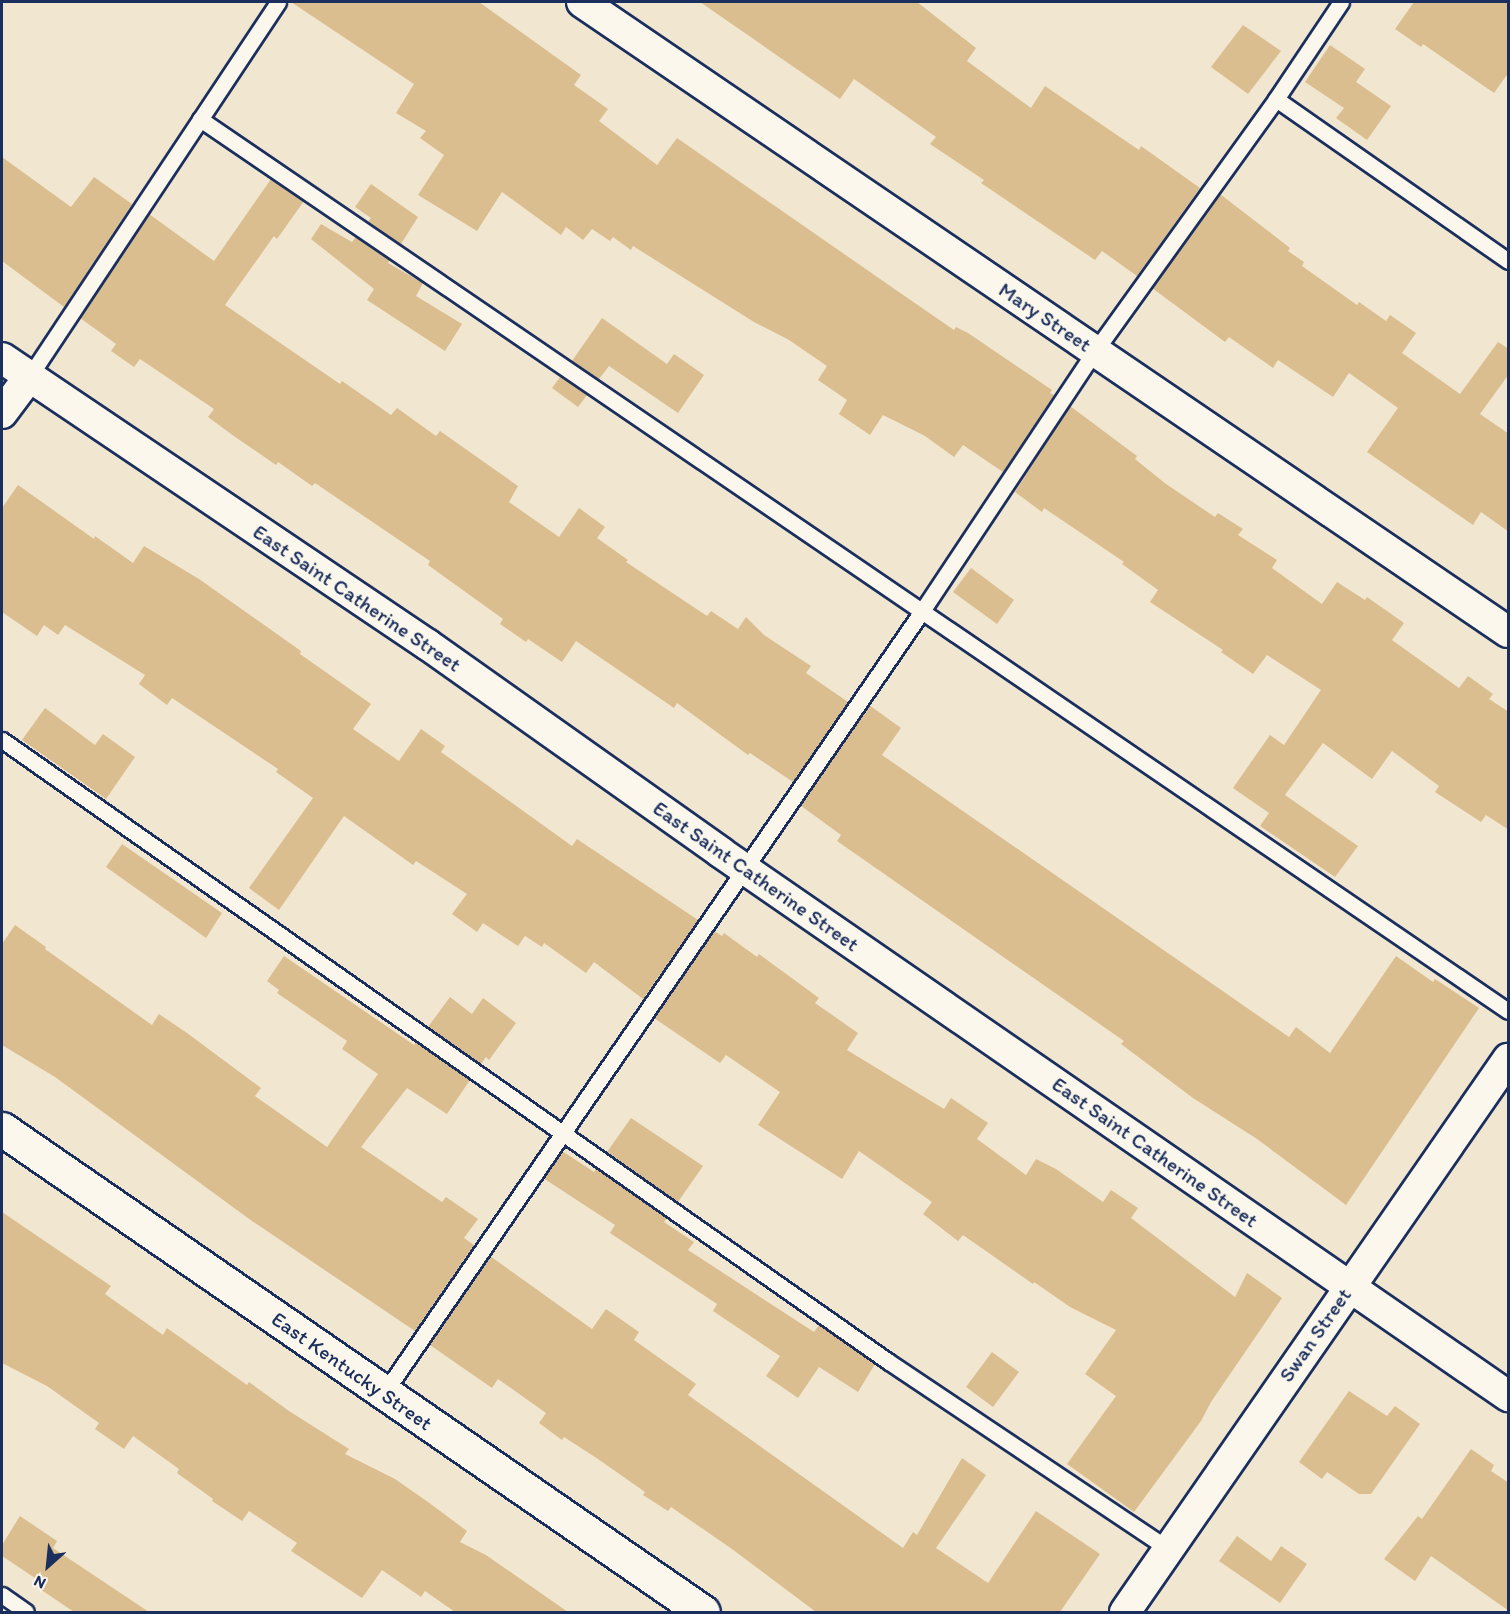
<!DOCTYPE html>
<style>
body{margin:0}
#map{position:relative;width:1510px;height:1614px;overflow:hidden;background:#f1e6d0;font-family:Itim,sans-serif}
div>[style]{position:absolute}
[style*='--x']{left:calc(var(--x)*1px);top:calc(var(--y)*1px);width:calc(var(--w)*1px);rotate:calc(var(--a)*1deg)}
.building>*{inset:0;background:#dbbe90}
.roads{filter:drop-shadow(2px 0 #1b2f5e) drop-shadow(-2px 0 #1b2f5e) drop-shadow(0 2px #1b2f5e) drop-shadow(0 -2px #1b2f5e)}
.service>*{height:15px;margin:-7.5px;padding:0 7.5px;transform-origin:7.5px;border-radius:7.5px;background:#fbf7ec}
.minor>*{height:30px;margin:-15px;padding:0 15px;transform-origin:15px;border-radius:15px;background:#fbf7ec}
.tertiary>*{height:33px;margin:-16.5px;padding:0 16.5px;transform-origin:16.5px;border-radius:16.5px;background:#fbf7ec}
span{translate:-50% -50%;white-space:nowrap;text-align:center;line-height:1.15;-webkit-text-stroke:5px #fbf7ec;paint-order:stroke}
.street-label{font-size:21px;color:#1b2f5e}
.frame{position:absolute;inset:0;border:3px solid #1b2f5e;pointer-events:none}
.north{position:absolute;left:18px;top:1536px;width:60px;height:60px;-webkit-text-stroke:4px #fbf7ec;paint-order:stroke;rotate:207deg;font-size:16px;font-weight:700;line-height:24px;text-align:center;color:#1b2f5e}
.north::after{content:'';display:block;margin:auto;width:21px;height:27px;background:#1b2f5e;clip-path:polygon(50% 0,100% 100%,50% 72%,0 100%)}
</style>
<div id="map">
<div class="building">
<div style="clip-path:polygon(291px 2px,479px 2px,581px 75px,574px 85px,608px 109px,599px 121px,657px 165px,677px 138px,896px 290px,954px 330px,956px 327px,968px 333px,1052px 390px,1050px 393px,1054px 395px,1003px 472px,963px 445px,954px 457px,925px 436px,883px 415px,870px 435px,839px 414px,847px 400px,818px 380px,827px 366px,789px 340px,754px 322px,633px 246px,631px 250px,613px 237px,610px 241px,592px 229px,583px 240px,566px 227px,561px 235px,502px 192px,477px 231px,418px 195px,444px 155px,420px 138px,426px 131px,396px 113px,414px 84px)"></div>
<div style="clip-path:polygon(700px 2px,917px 2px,976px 48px,967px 61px,1031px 108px,1045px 86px,1139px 150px,1141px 146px,1200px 188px,1137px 276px,1102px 251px,1095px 260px,981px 183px,984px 180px,930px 144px,936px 137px,854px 79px,840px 99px)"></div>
<div style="clip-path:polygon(1414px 2px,1509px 2px,1509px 72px,1494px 93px,1423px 44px,1421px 47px,1395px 29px)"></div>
<div style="clip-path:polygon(1243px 25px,1281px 51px,1248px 94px,1211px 67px)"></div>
<div style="clip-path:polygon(1330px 45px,1365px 69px,1356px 82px,1391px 106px,1367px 140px,1336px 118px,1344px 108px,1305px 82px)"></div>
<div style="clip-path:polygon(2px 157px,71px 207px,94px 177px,132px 204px,64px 307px,2px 261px)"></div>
<div style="clip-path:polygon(271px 179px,304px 201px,277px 239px,274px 236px,225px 305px,340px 384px,342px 381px,391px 415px,397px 408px,436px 436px,440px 431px,518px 486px,509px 502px,559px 537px,579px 508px,605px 527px,597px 538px,628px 560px,626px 562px,707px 616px,711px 611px,738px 629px,746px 617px,764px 635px,811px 666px,806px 673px,848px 702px,793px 782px,750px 753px,748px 755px,677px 703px,674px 708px,576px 641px,562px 662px,528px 639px,526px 642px,500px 624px,503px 619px,428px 565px,430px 561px,315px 483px,312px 486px,278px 462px,276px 465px,231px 434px,208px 417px,214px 409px,140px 359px,134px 367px,111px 351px,116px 344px,80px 318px,149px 214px,214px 261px)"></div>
<div style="clip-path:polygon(371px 184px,418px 217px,401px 244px,368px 222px,371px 218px,355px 207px)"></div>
<div style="clip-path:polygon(1220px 194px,1290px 248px,1288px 251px,1304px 262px,1302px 266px,1357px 305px,1359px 302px,1386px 321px,1390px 315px,1416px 333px,1402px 353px,1460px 394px,1498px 342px,1509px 349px,1509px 374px,1480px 414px,1509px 434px,1509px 532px,1481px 512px,1473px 525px,1367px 452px,1398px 408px,1349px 373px,1333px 397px,1278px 360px,1273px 368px,1229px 337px,1225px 342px,1152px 288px)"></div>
<div style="clip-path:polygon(321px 224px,352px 242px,356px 237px,390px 260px,388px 263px,423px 283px,416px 296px,462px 324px,445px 351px,367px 300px,374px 289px,311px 239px)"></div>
<div style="clip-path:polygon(602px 318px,667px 364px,674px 354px,704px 375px,678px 413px,609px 366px,599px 379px,572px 361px)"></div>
<div style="clip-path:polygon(560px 377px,587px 395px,578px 407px,552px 388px)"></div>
<div style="clip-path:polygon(1070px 406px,1137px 456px,1135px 459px,1166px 484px,1215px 517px,1218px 513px,1243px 529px,1238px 535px,1277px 560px,1272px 568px,1322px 604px,1337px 582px,1365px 600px,1367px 597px,1404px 623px,1392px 640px,1459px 688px,1468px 676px,1493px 694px,1489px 699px,1509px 712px,1509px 830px,1486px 815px,1481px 822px,1435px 792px,1439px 786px,1392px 751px,1372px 779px,1323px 743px,1285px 795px,1358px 846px,1335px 877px,1260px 826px,1269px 813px,1233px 788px,1270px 735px,1284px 745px,1321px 690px,1267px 655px,1253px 674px,1221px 652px,1223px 650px,1150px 602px,1158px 590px,1122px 564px,1124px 562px,1044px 508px,1042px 512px,1015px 492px)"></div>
<div style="clip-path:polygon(18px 485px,94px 539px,95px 536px,133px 563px,144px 546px,199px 579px,301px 651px,300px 654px,371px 704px,353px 729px,399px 761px,421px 729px,445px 746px,441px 752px,572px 846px,577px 839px,698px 920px,643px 999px,594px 962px,586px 973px,544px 943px,542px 947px,525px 936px,518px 946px,483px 923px,477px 932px,452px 914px,467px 894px,416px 861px,413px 865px,344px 816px,279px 910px,249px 888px,313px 798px,276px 772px,278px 769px,172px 698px,167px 705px,139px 684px,145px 675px,65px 625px,58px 635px,44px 625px,37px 636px,2px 612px,2px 508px)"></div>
<div style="clip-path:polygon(971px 568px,1014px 600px,997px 624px,953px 592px)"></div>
<div style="clip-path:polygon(869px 705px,901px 728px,882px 755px,1289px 1037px,1296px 1027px,1330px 1053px,1396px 956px,1433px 982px,1435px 979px,1479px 1008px,1346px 1205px,1257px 1139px,1193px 1098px,1121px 1044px,1124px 1041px,837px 841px,841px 835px,800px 805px)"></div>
<div style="clip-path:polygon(45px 708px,95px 745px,103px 734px,135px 757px,106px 799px,22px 740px)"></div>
<div style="clip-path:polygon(122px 844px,222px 913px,206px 938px,106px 867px)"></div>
<div style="clip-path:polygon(15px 925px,46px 947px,45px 949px,152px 1025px,159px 1014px,187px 1033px,261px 1088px,255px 1096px,327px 1147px,378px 1074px,342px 1049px,347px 1041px,277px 993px,279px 990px,267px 981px,284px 956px,414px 1045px,416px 1042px,470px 1080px,447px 1114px,407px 1088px,361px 1147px,442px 1202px,446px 1197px,478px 1219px,464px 1238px,474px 1245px,415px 1331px,252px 1221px,55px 1077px,2px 1045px,2px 944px)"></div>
<div style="clip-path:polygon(714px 931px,722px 936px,724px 933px,757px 957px,759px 954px,819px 998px,815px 1003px,858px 1033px,847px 1050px,944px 1109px,951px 1098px,988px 1123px,977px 1139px,1026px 1175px,1036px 1159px,1056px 1169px,1103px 1202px,1111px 1190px,1138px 1208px,1131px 1218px,1235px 1297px,1247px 1273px,1282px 1298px,1211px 1402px,1201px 1421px,1134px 1512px,1067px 1464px,1116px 1396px,1085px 1374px,1116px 1330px,1070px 1307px,1034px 1282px,1033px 1284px,963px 1235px,958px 1241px,923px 1214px,932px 1202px,859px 1151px,842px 1179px,758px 1125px,780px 1092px,726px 1055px,720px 1063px,654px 1018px)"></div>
<div style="clip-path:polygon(450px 997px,472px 1014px,483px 998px,516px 1023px,489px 1060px,486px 1057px,481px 1064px,428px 1027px)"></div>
<div style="clip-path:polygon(631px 1118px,703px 1166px,678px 1202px,607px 1152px)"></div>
<div style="clip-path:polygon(562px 1151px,594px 1172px,596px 1169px,667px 1218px,664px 1222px,694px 1242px,688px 1250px,814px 1332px,819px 1325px,875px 1364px,858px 1392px,819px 1367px,798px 1398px,766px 1376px,780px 1356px,713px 1311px,717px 1304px,610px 1233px,615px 1225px,543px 1178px)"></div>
<div style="clip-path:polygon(2px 1212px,111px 1286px,105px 1294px,163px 1335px,167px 1328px,247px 1385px,249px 1382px,289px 1411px,349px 1449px,345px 1454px,395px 1479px,428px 1502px,467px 1531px,460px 1542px,486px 1555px,568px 1612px,455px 1612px,425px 1591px,421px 1597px,382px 1570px,362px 1598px,291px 1551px,297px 1543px,249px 1511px,242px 1521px,212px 1501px,213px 1499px,177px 1473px,179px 1469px,133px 1436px,124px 1449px,95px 1429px,99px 1423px,47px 1386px,2px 1363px)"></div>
<div style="clip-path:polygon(490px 1256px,592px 1329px,606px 1309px,639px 1332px,634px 1340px,696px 1384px,688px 1395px,903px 1548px,913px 1532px,917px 1535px,962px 1458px,986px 1475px,936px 1548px,988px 1583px,1036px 1511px,1100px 1554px,1060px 1612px,816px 1612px,732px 1549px,671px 1507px,668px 1511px,643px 1495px,645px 1492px,598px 1459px,564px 1437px,562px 1440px,539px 1423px,546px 1413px,498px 1379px,492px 1388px,430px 1345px)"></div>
<div style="clip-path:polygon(992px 1352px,1019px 1372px,993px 1407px,966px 1387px)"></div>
<div style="clip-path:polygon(1349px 1391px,1387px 1416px,1395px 1406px,1420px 1424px,1371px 1494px,1359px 1494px,1327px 1472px,1322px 1479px,1299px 1462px)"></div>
<div style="clip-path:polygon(1471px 1449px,1494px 1465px,1491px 1471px,1509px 1483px,1509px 1611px,1431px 1556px,1415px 1581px,1384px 1559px,1418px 1516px,1422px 1519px)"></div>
<div style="clip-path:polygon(20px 1516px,57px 1541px,53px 1548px,149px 1612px,74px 1612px,34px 1585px,38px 1580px,2px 1556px,2px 1545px)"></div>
<div style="clip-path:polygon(1237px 1536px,1271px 1561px,1281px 1546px,1307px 1564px,1280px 1603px,1219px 1561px)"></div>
</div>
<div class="roads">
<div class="service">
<div style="--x:1341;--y:2;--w:117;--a:123.8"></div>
<div style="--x:1276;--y:99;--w:283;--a:34.9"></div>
<div style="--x:200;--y:119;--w:1583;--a:34.29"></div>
<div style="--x:29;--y:377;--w:450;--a:-56.4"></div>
<div style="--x:2;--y:740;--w:1083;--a:35.04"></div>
<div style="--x:889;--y:1362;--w:336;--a:33.8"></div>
<div style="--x:384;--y:1393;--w:949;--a:-55.47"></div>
<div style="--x:922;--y:611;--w:312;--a:-56.4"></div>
<div style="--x:1095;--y:351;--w:310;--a:-54.3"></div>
<div style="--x:2;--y:1595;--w:29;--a:35"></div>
</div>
<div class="minor">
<div style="--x:582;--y:2;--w:1120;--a:34.23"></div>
<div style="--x:2;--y:358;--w:514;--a:33.97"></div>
<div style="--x:428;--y:645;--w:358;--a:35.3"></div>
<div style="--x:720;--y:852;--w:958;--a:34.62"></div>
<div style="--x:2;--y:413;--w:45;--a:-53.1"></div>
<div style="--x:1125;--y:1612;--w:673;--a:-55.29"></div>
</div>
<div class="tertiary">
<div style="--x:2;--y:1129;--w:851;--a:34.57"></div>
</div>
</div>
<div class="street-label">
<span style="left:1045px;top:317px;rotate:34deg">Mary Street</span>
<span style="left:357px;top:598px;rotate:34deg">East Saint Catherine Street</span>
<span style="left:756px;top:876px;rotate:35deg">East Saint Catherine Street</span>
<span style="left:1155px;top:1152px;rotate:35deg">East Saint Catherine Street</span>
<span style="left:1315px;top:1335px;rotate:-55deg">Swan Street</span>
<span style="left:352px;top:1371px;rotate:35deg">East Kentucky Street</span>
</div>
<div class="frame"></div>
<div class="north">N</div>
</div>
